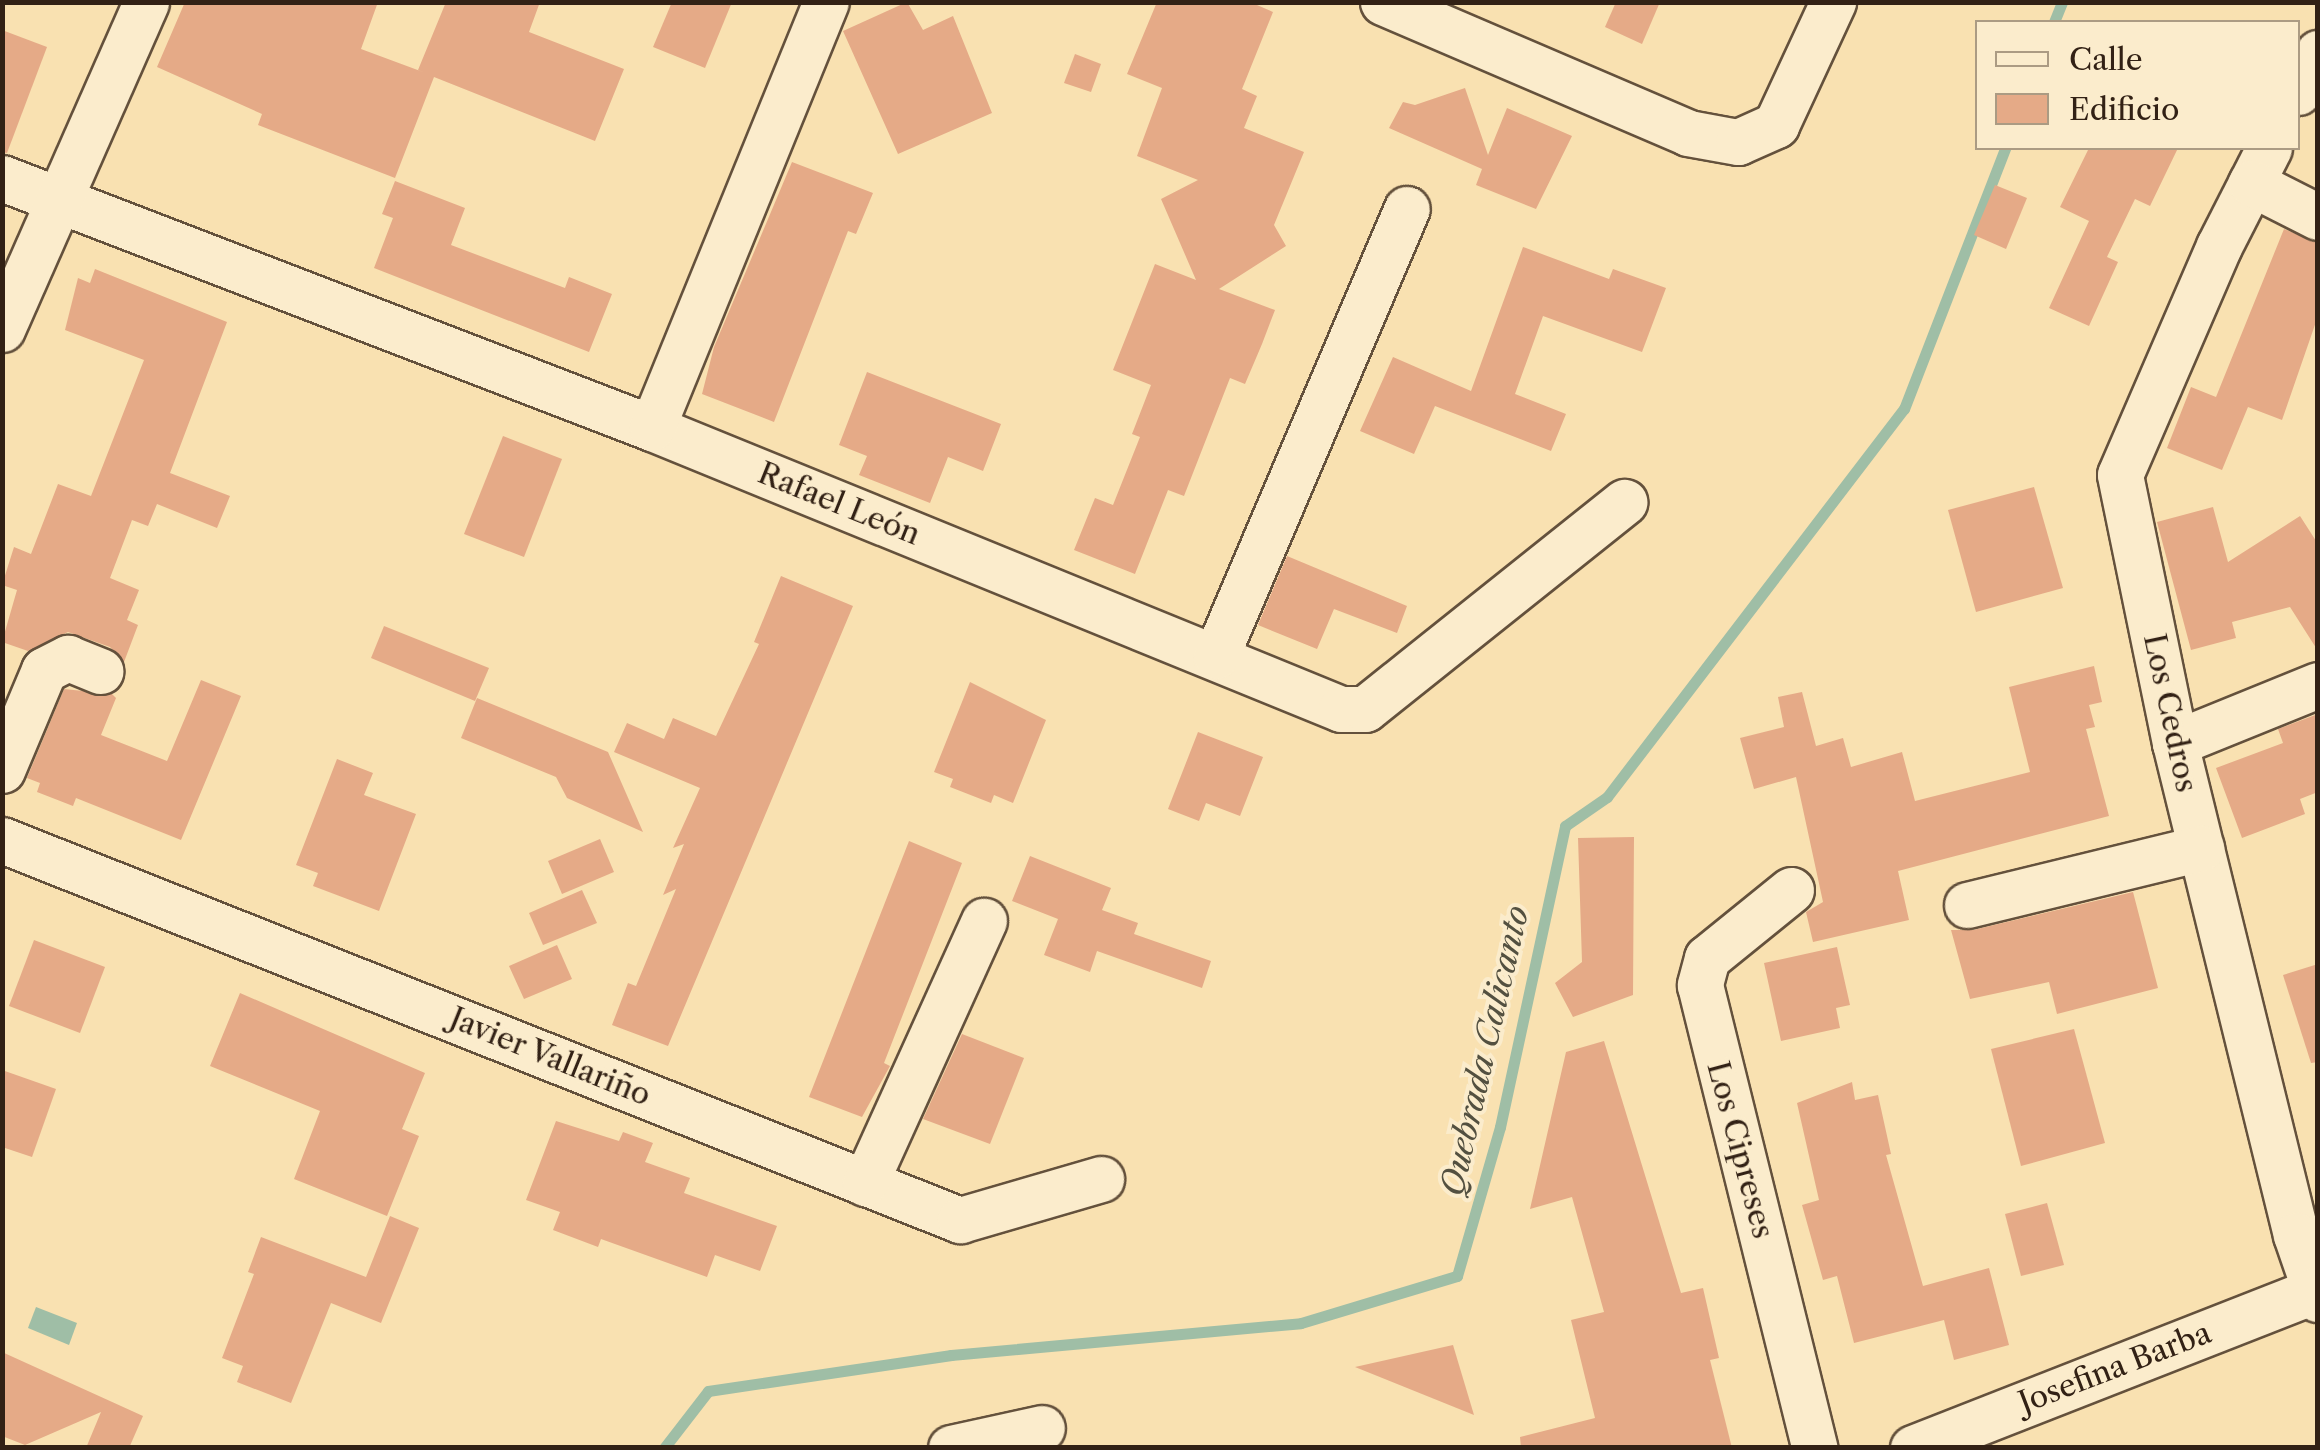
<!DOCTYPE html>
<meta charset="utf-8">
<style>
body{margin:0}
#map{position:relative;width:2320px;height:1450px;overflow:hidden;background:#f9e1b1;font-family:"Libre Caslon Text",serif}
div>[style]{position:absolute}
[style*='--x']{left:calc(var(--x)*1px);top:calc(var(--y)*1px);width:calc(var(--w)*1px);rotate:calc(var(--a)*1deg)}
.water>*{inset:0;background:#9fbea6}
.stream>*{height:11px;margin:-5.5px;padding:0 5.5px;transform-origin:5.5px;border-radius:5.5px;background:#9fbea6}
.building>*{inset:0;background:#e5aa87}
.roads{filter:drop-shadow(2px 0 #64513c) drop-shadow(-2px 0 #64513c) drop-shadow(0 2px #64513c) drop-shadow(0 -2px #64513c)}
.minor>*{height:45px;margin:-22.5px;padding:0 22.5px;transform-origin:22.5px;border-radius:22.5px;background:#fbeccc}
span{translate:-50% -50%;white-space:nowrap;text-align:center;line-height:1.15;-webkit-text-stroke:8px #fbeccc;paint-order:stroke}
.street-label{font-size:30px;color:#322115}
.water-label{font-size:32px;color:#535040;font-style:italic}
.frame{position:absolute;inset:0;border:5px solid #322115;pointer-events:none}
.legend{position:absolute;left:1975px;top:20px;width:325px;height:130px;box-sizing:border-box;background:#fbeccc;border:2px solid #ab9b83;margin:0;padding:12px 18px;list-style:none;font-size:30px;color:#322115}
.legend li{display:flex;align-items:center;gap:20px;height:50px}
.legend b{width:50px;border:2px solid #ab9b83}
</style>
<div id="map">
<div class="water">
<div style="clip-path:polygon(36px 1307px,77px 1323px,69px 1345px,28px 1328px)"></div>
</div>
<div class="stream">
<div style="--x:2054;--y:22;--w:22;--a:-68"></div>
<div style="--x:664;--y:1448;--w:72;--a:-52.3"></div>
<div style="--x:708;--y:1391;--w:246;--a:-8.4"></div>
<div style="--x:951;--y:1355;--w:351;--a:-5.2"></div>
<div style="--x:1301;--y:1323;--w:163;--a:-16.8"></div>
<div style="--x:1457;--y:1276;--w:155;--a:-73.9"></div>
<div style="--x:1500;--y:1127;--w:308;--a:-77.8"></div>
<div style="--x:1565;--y:826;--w:51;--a:-34.6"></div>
<div style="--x:1607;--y:797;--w:489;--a:-52.6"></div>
<div style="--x:1904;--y:409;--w:280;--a:-68.8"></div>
</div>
<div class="building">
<div style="clip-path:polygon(185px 2px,378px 2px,361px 49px,423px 72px,418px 70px,446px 2px,540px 2px,529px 32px,624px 69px,595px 141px,434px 77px,395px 178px,258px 125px,262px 114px,157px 67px)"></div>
<div style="clip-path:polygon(672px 2px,732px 2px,705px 68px,653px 47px)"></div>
<div style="clip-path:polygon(907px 2px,923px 30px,953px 16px,992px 113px,898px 154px,843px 31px)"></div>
<div style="clip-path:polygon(1157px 2px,1250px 2px,1273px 12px,1242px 89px,1257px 96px,1244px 128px,1304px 152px,1274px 225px,1286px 246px,1219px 289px,1275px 310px,1262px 344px,1245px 384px,1230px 378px,1184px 496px,1168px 490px,1135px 574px,1074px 550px,1095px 498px,1113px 505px,1140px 437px,1132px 434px,1151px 385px,1113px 370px,1155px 264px,1196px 280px,1161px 199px,1198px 180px,1137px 156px,1162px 88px,1127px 74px)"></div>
<div style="clip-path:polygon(1616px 2px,1660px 2px,1642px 44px,1605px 27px)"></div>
<div style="clip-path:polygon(2px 30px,47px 47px,7px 153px,2px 152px)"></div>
<div style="clip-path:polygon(1075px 54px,1101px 64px,1091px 92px,1064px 83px)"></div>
<div style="clip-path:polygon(1465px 88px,1488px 155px,1507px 108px,1572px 136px,1536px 209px,1476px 185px,1482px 169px,1389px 128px,1403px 102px,1415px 105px)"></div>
<div style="clip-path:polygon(2089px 148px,2178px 148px,2150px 206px,2135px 199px,2107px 257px,2118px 262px,2089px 326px,2049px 308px,2089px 221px,2060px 207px)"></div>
<div style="clip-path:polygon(792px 162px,873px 193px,856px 234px,848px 231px,774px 422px,702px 394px,714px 347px)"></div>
<div style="clip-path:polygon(395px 181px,465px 208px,451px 245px,565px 288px,569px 277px,612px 294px,589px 352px,374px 268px,393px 218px,382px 214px)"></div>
<div style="clip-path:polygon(1995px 185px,2027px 198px,2006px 249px,1974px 235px)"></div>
<div style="clip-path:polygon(2284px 229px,2318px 243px,2318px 316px,2282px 420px,2248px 407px,2222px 470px,2167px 448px,2191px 387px,2216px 397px)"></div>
<div style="clip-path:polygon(1523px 247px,1609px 279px,1613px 269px,1666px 288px,1642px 352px,1543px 316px,1515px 394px,1566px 414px,1551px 451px,1435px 406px,1414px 454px,1360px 431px,1393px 357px,1471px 391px)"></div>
<div style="clip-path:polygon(95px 269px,227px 322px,170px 473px,230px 496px,217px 528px,157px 504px,148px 526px,132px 520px,110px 578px,139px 590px,127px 620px,138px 625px,124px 662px,110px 647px,68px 632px,28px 651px,2px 642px,17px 590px,2px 585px,14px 547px,31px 554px,58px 484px,91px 496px,144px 360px,65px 330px,78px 278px,90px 283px)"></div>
<div style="clip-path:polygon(867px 372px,1001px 424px,983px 471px,948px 457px,930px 503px,859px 475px,867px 456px,839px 445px)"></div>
<div style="clip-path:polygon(503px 436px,562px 459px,524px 557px,464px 534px)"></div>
<div style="clip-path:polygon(2034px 487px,2063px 588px,1976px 612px,1948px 510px)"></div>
<div style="clip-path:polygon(2213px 507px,2228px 562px,2300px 516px,2318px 544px,2318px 651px,2290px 607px,2232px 622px,2236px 638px,2191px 650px,2157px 522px)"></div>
<div style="clip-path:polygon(1287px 556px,1407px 606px,1397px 633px,1334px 609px,1317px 649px,1258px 625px)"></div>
<div style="clip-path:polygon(781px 576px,853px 606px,668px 1046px,612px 1025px,628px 983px,636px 986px,676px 889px,663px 895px,684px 844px,673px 848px,700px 788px,614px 752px,627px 723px,664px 739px,673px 718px,716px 736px,759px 644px,754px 642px)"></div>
<div style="clip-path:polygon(384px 626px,489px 668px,475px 701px,371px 658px)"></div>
<div style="clip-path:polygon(2094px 666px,2102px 702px,2089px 705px,2095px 727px,2086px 729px,2109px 816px,1898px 871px,1909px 920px,1813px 942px,1806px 912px,1823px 902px,1796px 777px,1754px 789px,1740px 738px,1784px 727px,1778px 697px,1802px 692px,1816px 746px,1843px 738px,1851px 767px,1902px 752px,1915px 801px,2030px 772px,2009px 687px)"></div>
<div style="clip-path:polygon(201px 680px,241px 696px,181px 840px,76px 798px,73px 806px,37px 792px,40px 783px,27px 778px,64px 689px,112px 694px,116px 698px,101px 735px,167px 761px)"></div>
<div style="clip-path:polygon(970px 682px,1046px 720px,1013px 803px,994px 795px,991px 803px,950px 787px,953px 779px,934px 772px)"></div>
<div style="clip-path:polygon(477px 698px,608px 752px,643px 832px,567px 798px,556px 777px,461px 738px)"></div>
<div style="clip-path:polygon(2318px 714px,2318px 792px,2300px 799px,2305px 814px,2242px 838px,2216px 768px,2283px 743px,2278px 729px)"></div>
<div style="clip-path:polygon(1198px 732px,1263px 757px,1240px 816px,1206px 803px,1199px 821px,1168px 809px)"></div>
<div style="clip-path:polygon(337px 759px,373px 773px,364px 795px,416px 814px,379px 911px,313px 886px,318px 873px,296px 865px)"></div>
<div style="clip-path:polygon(1634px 837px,1633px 995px,1573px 1017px,1555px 983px,1582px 962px,1578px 838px)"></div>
<div style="clip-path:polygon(600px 839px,614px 872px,562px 894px,548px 861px)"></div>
<div style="clip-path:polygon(909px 841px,962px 863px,884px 1063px,890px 1066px,862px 1117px,809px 1097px)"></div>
<div style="clip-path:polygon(1030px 856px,1111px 888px,1102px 910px,1138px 923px,1134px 934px,1211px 961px,1202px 988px,1097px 951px,1090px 972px,1044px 955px,1058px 919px,1012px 901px)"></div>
<div style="clip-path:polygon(582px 890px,597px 923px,543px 945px,529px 913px)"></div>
<div style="clip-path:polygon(2133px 892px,2158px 988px,2057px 1014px,2049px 982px,1970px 999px,1951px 930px,1973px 930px)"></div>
<div style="clip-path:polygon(34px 940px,105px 967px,80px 1033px,9px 1006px)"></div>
<div style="clip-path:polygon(557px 945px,572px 979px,524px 999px,509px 966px)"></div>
<div style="clip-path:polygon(1837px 947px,1850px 1005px,1836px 1008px,1840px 1028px,1781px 1041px,1764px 963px)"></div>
<div style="clip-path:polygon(2318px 964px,2318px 1062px,2311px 1063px,2283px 975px)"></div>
<div style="clip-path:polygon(240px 993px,425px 1073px,402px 1129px,419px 1136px,387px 1216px,294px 1179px,320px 1111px,210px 1066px)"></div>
<div style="clip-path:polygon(2074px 1029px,2105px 1143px,2021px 1166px,1991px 1049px)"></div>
<div style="clip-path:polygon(962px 1034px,1024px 1058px,990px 1144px,923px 1119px)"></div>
<div style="clip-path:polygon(1604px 1041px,1681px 1293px,1703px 1288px,1719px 1358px,1710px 1360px,1732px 1448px,1521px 1448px,1520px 1437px,1595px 1418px,1571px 1320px,1604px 1312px,1572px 1197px,1530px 1209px,1566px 1052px)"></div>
<div style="clip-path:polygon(2px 1070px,56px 1089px,32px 1157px,2px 1147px)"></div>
<div style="clip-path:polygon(1852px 1082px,1855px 1100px,1878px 1095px,1891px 1154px,1886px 1155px,1923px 1286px,1989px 1268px,2009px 1345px,1954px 1360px,1944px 1320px,1854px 1343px,1837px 1276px,1823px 1280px,1802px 1205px,1819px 1200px,1797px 1103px)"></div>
<div style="clip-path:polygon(556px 1121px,619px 1141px,623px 1132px,653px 1143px,645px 1162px,690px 1178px,684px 1193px,777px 1226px,760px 1271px,715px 1255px,707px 1277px,601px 1239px,598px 1247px,553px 1230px,560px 1212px,526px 1200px)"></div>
<div style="clip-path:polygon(2047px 1203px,2064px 1265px,2021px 1276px,2005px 1214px)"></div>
<div style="clip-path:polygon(390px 1216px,419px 1228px,381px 1323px,331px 1303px,291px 1403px,237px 1382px,243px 1366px,222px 1358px,254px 1274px,248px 1272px,261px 1237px,366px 1277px)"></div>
<div style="clip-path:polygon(1453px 1345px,1474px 1415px,1355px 1367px)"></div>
<div style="clip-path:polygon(2px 1352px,143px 1416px,129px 1448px,86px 1448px,101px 1412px,25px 1445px,2px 1436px)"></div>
</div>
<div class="roads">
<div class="minor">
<div style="--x:1383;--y:2;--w:332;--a:23.2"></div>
<div style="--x:1688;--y:133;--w:51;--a:10.2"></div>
<div style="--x:1738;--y:142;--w:42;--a:-24.1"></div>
<div style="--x:1776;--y:125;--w:136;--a:-65.1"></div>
<div style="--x:2298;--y:92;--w:44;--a:-62.9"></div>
<div style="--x:2269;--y:148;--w:110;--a:117"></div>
<div style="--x:2219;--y:246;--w:249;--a:113.4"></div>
<div style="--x:2120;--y:475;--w:274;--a:78.4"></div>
<div style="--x:2175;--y:743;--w:507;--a:76.18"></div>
<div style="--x:2296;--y:1235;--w:68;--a:71"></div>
<div style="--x:2;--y:178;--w:696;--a:21.04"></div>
<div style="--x:652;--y:428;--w:744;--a:22.19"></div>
<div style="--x:1341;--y:709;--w:24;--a:0"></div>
<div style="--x:1365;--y:709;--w:332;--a:-38.6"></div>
<div style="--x:2251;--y:183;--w:75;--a:26.9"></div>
<div style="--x:2;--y:329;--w:357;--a:-66.2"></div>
<div style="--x:652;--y:428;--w:460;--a:-67.8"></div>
<div style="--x:1216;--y:656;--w:486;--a:-66.9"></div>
<div style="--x:2175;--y:743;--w:154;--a:-22.1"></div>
<div style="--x:2;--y:770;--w:108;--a:-67.2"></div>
<div style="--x:44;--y:670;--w:27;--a:-27"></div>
<div style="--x:68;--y:658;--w:35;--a:22"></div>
<div style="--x:2;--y:840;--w:1031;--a:21.64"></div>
<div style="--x:960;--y:1220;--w:147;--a:-16.2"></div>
<div style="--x:1791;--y:890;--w:108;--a:141"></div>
<div style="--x:1707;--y:958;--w:28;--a:105"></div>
<div style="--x:1700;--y:985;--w:477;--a:76.1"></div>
<div style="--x:1967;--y:905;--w:241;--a:-13.7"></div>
<div style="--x:865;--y:1183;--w:288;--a:-65.6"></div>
<div style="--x:951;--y:1448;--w:93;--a:-12.4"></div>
<div style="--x:1913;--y:1448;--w:435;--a:-21.4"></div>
</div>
</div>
<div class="street-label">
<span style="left:839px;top:504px;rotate:22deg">Rafael León</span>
<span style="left:2170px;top:713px;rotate:78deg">Los Cedros</span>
<span style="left:550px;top:1057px;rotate:22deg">Javier Vallariño</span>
<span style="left:1740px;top:1150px;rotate:75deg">Los Cipreses</span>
<span style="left:2115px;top:1368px;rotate:-21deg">Josefina Barba</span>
</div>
<div class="water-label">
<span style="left:1485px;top:1051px;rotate:-77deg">Quebrada Calicanto</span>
</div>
<div class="frame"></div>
<ul class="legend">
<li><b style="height:12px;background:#fbeccc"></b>Calle</li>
<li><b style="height:28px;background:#e5aa87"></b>Edificio</li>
</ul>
</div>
